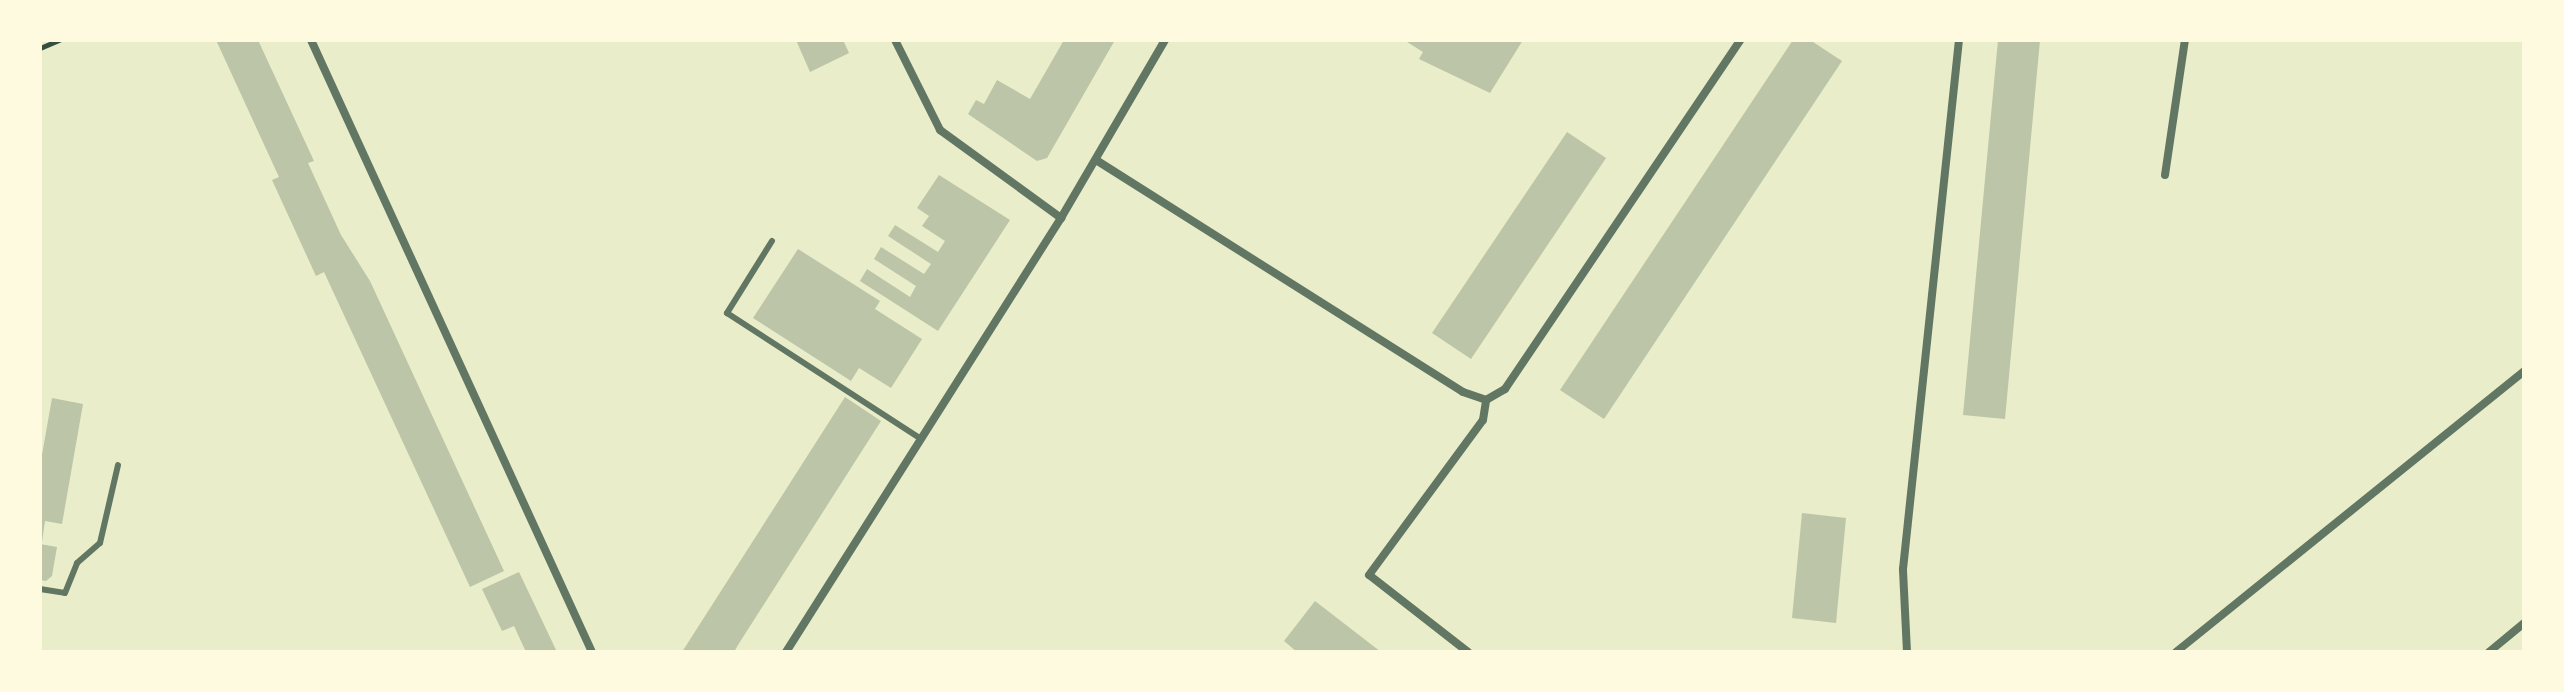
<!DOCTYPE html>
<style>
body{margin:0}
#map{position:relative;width:2564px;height:692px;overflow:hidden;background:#e9edc9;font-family:"Roboto Serif",serif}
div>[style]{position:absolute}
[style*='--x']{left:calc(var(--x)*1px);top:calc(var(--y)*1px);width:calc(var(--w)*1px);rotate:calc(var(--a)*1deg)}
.building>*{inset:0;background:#bcc5a7}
.path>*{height:5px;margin:-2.5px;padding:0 2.5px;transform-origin:2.5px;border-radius:2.5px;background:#344e41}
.service>*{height:6px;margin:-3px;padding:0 3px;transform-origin:3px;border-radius:3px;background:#617663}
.minor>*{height:8px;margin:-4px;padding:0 4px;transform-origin:4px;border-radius:4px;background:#617663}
span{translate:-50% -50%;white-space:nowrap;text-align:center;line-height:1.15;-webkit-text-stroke:6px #fefae0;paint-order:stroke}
.frame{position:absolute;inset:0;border:42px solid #fefae0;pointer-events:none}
</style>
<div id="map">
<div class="building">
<div style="clip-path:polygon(216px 40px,258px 40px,314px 161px,308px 163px,341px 235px,370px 281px,504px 571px,470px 587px,324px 272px,316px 276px,272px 180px,279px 177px)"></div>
<div style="clip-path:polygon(796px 40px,843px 40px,849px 53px,810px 72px)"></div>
<div style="clip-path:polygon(1064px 40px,1115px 40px,1047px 158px,1037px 161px,968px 114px,976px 100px,984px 104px,997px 80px,1030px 99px)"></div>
<div style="clip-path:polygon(1404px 40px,1523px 40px,1490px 93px,1419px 59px,1423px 52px)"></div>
<div style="clip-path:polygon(1793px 40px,1810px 40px,1842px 61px,1604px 419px,1560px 390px)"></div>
<div style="clip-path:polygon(1998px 40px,2040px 40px,2005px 419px,1963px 415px)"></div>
<div style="clip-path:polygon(1567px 132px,1606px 158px,1471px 359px,1432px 333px)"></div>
<div style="clip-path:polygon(939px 175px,1010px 220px,938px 331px,860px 281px,867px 269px,910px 297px,916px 286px,874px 259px,881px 247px,924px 274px,931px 264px,888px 236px,895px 225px,938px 252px,945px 241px,922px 226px,929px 216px,917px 208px)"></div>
<div style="clip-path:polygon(798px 249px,880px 301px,875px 309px,922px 339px,891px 388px,859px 368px,851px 381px,753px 318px)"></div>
<div style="clip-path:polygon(845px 397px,881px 421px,738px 645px,734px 652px,682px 652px)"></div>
<div style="clip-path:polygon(52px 398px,83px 404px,62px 524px,45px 521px,42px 542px,40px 466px)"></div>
<div style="clip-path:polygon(1802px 513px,1846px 518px,1836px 623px,1792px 618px)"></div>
<div style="clip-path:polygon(40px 544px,57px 547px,52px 576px,46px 581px,40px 580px)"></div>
<div style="clip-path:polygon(519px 572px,539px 614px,557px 652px,526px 652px,514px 626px,502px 631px,482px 589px)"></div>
<div style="clip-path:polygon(1315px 601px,1381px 652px,1297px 652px,1284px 641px)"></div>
</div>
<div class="path">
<div style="--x:40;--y:48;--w:21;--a:-23"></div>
</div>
<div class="service">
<div style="--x:772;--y:241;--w:85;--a:122"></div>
<div style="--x:727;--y:313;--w:231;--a:33"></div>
<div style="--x:40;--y:589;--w:25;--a:9"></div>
<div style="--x:65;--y:593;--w:32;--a:-68"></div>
<div style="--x:77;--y:563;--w:30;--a:-41"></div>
<div style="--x:100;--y:543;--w:80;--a:-77"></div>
</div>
<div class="minor">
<div style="--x:311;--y:40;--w:673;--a:65.34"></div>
<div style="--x:895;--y:40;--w:101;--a:63.4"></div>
<div style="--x:940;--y:130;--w:150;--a:36"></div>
<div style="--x:1096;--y:160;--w:434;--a:32.3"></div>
<div style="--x:1463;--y:392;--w:24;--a:19"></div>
<div style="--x:2165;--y:175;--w:136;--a:-81.6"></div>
<div style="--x:1486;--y:400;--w:22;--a:-30"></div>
<div style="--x:1505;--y:389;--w:421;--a:-56"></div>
<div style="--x:786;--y:652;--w:514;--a:-57.64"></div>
<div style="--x:1061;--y:218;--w:206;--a:-59.7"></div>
<div style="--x:1468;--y:652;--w:125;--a:-142.1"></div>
<div style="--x:1369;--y:575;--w:192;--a:-53.7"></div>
<div style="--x:1483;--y:420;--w:20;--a:-81"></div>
<div style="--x:1907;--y:652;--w:83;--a:-92.8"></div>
<div style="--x:1903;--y:569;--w:532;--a:-83.96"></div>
<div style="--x:2176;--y:652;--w:447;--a:-38.9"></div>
<div style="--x:2489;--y:652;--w:45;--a:-39.6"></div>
</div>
<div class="frame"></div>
</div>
